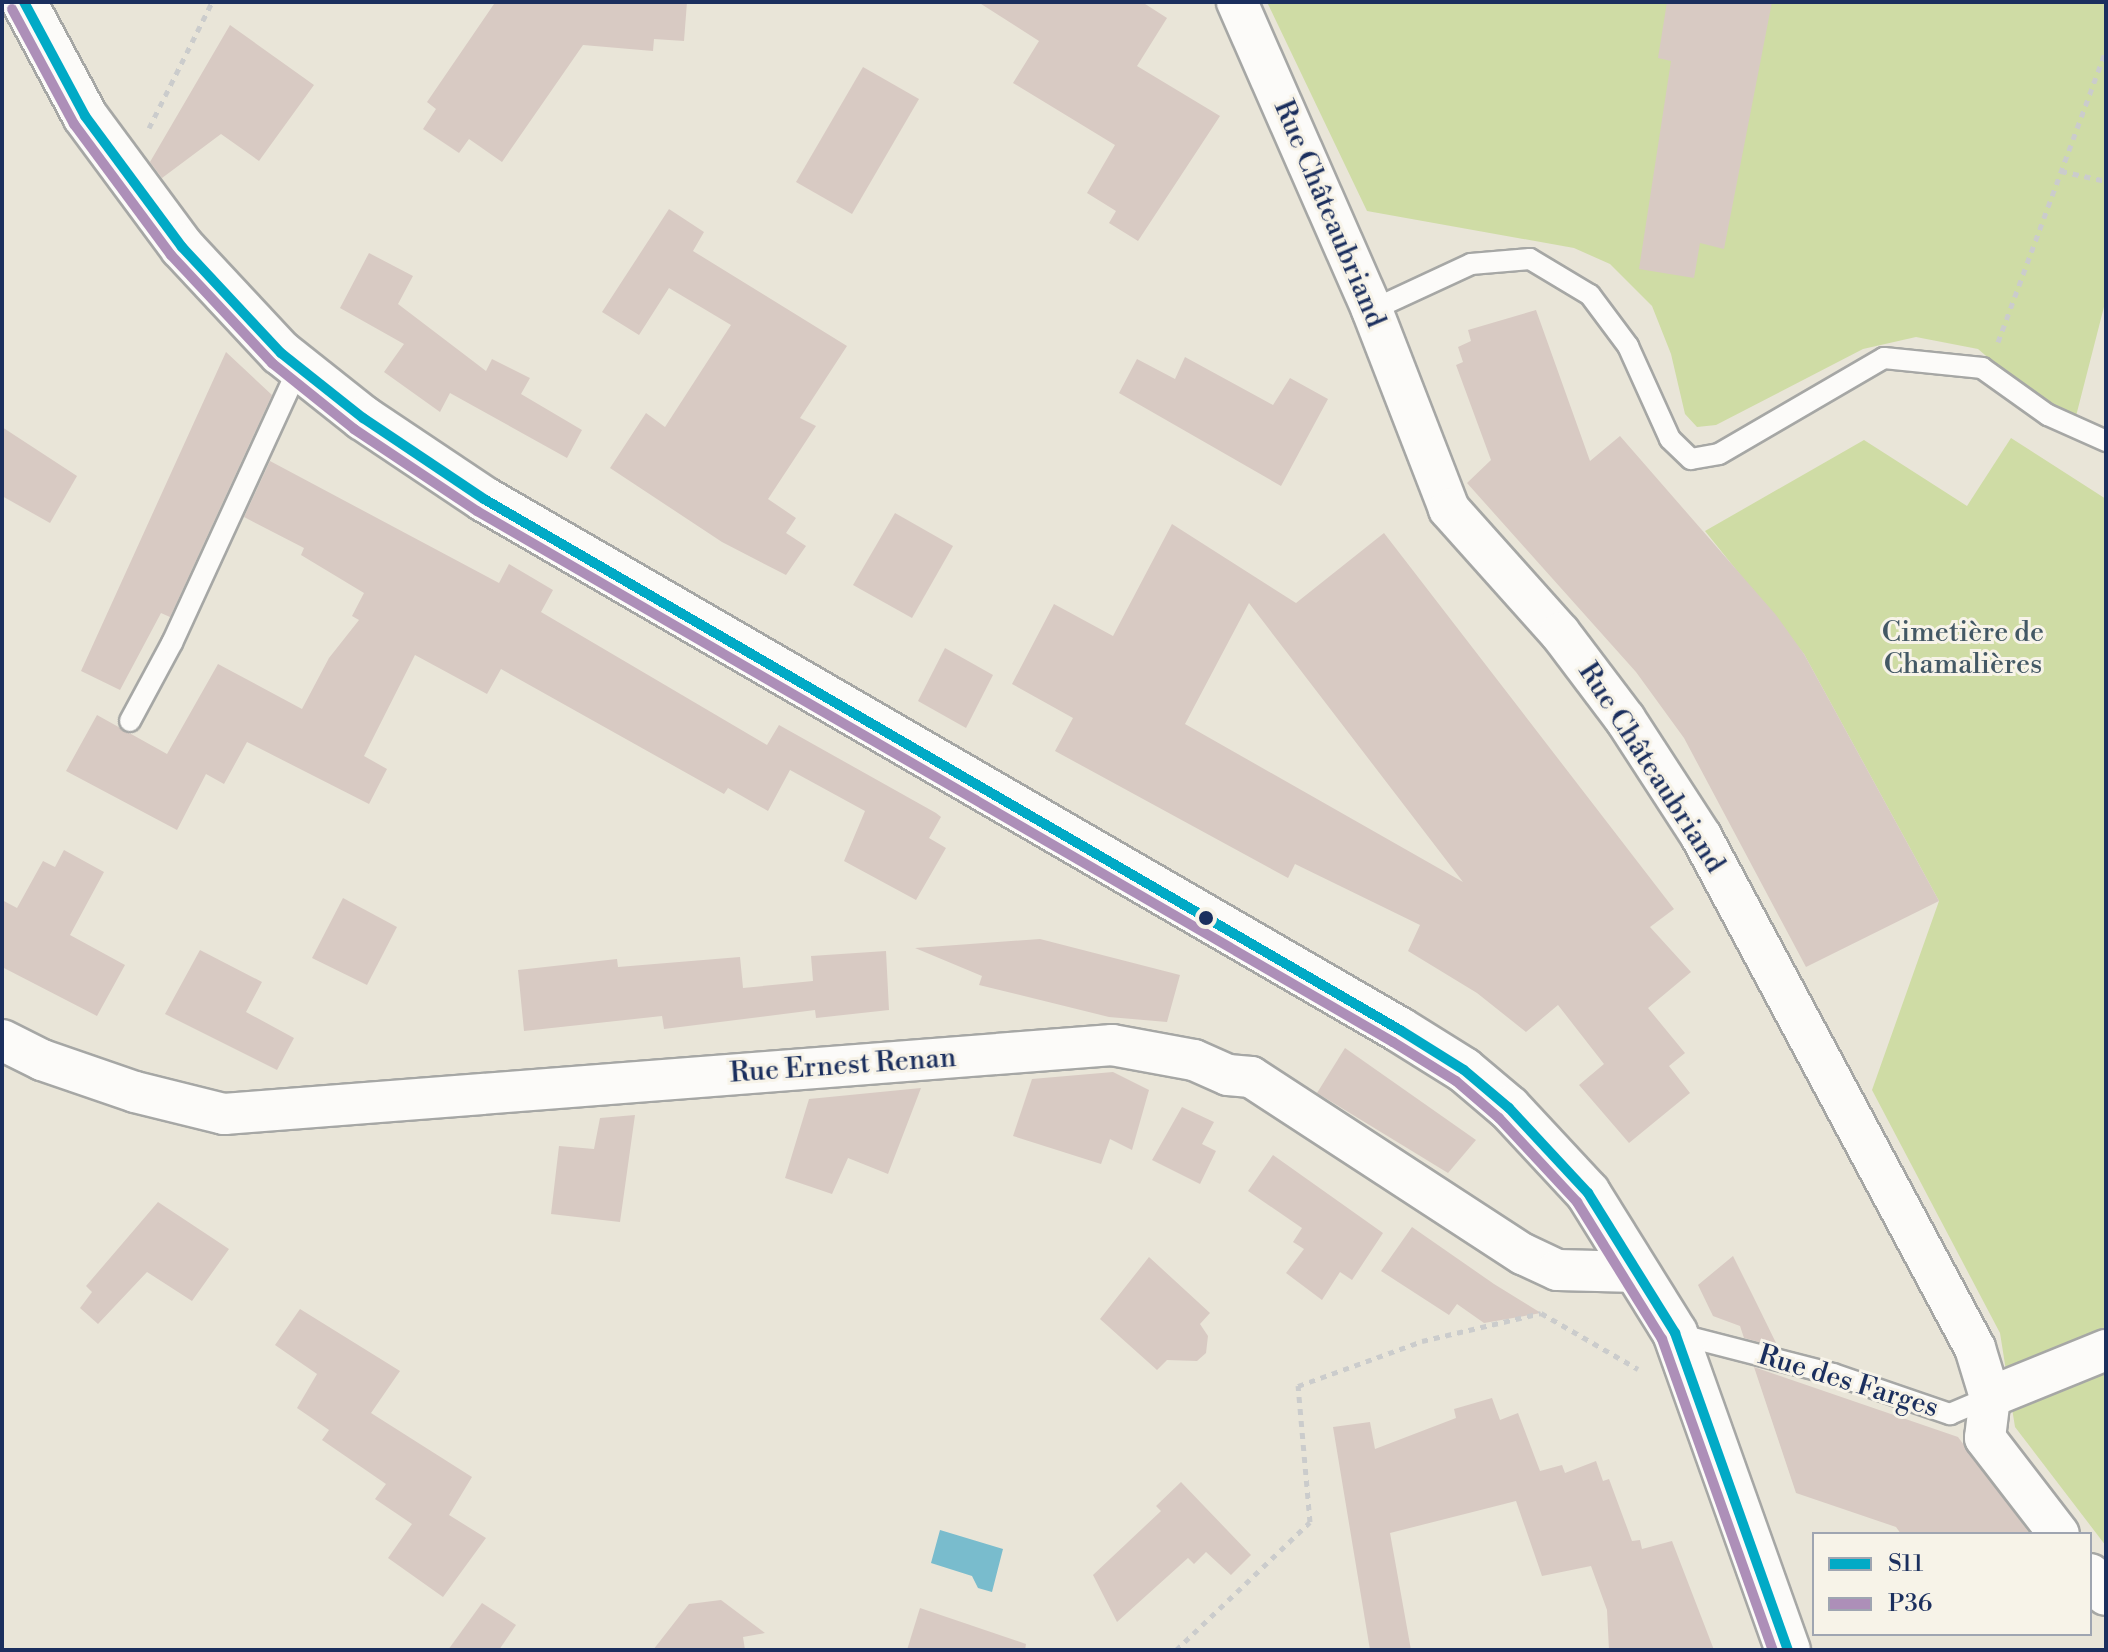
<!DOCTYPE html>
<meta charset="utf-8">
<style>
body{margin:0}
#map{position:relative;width:2108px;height:1652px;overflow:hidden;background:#e9e5d8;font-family:"Libre Bodoni",serif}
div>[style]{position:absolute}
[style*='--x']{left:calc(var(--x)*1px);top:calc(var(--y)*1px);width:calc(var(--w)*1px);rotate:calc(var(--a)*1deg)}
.green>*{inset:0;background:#cfdca5}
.water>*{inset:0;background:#79bccd}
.building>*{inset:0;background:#d8cac3}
.path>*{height:5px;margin-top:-2.5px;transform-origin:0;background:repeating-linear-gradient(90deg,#cbcccc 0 6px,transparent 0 12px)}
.roads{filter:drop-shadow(2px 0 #a6a7a5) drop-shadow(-2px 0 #a6a7a5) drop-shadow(0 2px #a6a7a5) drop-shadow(0 -2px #a6a7a5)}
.lane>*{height:20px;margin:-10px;padding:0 10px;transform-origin:10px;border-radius:10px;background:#fcfbf9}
.street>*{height:40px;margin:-20px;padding:0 20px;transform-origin:20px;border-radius:20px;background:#fcfbf9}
.secondary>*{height:44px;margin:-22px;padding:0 22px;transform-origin:22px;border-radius:22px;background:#fcfbf9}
.bus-1>*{height:10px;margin:-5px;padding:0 5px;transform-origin:5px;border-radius:5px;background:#01aac6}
.bus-2>*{height:10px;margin:-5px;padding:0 5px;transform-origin:5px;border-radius:5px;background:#ad8fb8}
.dots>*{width:22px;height:22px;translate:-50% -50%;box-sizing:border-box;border:4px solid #f7f3e8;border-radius:50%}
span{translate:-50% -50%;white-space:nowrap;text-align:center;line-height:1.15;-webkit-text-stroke:6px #f7f3e8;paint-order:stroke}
.street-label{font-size:28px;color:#1b2f5e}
.park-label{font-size:28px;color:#435865}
.frame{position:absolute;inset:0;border:4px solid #1b2f5e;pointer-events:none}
.legend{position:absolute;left:1812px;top:1532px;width:280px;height:104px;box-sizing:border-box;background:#f7f3e8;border:2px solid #9fa5b1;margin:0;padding:10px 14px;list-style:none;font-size:24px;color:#1b2f5e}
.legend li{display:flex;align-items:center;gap:16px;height:40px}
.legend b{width:40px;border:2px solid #9fa5b1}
</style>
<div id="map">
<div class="green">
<div style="clip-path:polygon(1267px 2px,2106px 2px,2106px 299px,2075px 420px,2049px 410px,1978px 349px,1916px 337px,1863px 349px,1716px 425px,1697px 427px,1685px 414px,1671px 354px,1652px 306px,1610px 264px,1574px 248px,1367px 211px)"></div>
<div style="clip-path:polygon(2011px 438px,2106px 499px,2106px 1546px,2015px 1427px,2000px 1333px,1872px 1090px,1939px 901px,1804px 654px,1705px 531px,1864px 440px,1967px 506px)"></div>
</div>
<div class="water">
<div style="clip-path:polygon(940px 1530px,1003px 1549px,992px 1592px,978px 1588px,972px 1576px,931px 1563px)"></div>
</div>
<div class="building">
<div style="clip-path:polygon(514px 2px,687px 2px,684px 41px,654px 39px,653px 51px,583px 45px,502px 162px,469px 139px,459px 153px,423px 129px,436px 109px,427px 102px,494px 4px)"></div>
<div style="clip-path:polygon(978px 2px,1142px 2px,1167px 18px,1137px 66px,1220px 116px,1138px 241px,1109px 223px,1116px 211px,1087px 193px,1115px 145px,1013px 83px,1039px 41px)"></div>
<div style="clip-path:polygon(1667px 2px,1772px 2px,1724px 249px,1700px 243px,1694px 278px,1639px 269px,1671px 61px,1658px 58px)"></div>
<div style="clip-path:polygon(230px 25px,314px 85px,259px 161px,221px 134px,162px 178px,150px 162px)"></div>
<div style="clip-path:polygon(863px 67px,919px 99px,852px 214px,796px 182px)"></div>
<div style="clip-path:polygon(669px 209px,704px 232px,693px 251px,847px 346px,800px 418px,816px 426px,768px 499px,796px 518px,786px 533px,806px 546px,786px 575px,722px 542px,610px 468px,646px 413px,665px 427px,731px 325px,669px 288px,639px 335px,602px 312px)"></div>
<div style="clip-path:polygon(369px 253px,413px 276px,398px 304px,486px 371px,492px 359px,530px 378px,521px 394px,582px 430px,567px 458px,450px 393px,440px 412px,384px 372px,404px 344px,340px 308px)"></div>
<div style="clip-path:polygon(1536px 310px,1590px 461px,1620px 436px,1776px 615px,1804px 654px,1939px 901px,1806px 967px,1684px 738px,1636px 672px,1467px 483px,1491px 460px,1456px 365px,1463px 362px,1458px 347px,1471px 341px,1468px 330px)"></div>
<div style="clip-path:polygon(226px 352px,272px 395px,170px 617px,161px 613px,120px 690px,81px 671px)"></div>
<div style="clip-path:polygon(1185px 357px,1273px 405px,1290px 378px,1328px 399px,1281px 486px,1119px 393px,1137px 359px,1175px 379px)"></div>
<div style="clip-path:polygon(2px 427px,77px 476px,50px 523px,2px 496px)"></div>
<div style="clip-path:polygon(270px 461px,499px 583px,509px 564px,553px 590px,541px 612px,767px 745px,779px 725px,936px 813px,941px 817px,929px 838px,946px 848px,916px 900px,844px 861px,865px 811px,790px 770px,768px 811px,728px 788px,724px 794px,501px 669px,487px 694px,415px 655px,364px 756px,387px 769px,369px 804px,247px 742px,224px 784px,206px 774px,177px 830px,66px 771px,97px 715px,167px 754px,218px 664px,302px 709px,329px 658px,359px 620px,352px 616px,364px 593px,301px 555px,304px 548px,244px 517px)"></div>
<div style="clip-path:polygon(895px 513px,953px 546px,912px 618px,853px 585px)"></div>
<div style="clip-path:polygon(evenodd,1172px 524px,1296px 603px,1384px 533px,1674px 909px,1650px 927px,1691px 972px,1648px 1008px,1685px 1053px,1669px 1066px,1690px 1093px,1629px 1143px,1579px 1085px,1604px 1064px,1558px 1005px,1526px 1032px,1477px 993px,1408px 951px,1420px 925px,1295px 864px,1288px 878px,1055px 751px,1073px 718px,1012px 684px,1054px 604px,1113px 636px,1172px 524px,1249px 603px,1463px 882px,1185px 724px,1249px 603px)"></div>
<div style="clip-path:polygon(945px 648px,993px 675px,966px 728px,918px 701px)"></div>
<div style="clip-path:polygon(64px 850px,104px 872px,70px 935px,125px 965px,97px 1016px,2px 967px,2px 900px,17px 908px,43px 861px,55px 867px)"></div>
<div style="clip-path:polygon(343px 898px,397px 927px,367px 985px,312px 958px)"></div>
<div style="clip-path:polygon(1040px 939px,1180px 975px,1167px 1022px,1109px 1017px,979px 985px,982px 976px,915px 948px)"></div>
<div style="clip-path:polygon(200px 950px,262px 982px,246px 1012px,294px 1038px,277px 1070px,165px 1014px)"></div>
<div style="clip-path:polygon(886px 951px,889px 1010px,816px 1018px,815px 1010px,664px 1029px,662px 1016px,524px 1031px,518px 970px,617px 959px,618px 967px,740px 957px,743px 988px,813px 981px,811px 956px)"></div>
<div style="clip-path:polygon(1345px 1048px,1476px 1140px,1448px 1173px,1317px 1093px)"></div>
<div style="clip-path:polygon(1113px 1072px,1149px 1090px,1132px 1150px,1110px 1139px,1101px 1164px,1013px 1136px,1032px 1079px)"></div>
<div style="clip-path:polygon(921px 1088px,888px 1174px,848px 1158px,832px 1194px,785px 1178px,809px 1099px)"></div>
<div style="clip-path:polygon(1182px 1107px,1214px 1122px,1202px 1144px,1216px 1151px,1200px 1184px,1152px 1160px)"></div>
<div style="clip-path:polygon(635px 1115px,620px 1222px,551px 1214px,559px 1146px,594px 1149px,600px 1118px)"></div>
<div style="clip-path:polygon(1273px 1155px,1383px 1233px,1352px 1280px,1340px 1272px,1322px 1300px,1286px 1273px,1304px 1249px,1293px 1242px,1302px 1228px,1248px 1191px)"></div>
<div style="clip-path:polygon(158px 1202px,229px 1249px,192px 1301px,147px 1272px,98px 1324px,80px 1308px,92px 1292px,86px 1286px)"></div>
<div style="clip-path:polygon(1412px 1227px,1494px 1284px,1541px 1313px,1484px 1323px,1457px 1304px,1449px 1315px,1381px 1271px)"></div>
<div style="clip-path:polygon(1733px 1256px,1753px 1296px,1778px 1347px,1744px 1338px,1740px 1326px,1713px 1316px,1698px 1285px)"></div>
<div style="clip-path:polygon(1149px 1257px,1210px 1313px,1200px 1324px,1208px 1336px,1206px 1353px,1197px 1361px,1167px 1360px,1157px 1370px,1100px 1319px)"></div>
<div style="clip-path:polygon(300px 1309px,400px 1371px,371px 1413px,472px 1477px,449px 1515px,486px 1538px,443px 1597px,388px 1558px,412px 1524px,375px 1499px,386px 1484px,322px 1440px,329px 1430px,297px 1408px,317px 1374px,275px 1345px)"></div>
<div style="clip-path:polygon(1754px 1367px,1958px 1437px,2030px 1534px,1901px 1534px,1896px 1527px,1796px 1493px)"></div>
<div style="clip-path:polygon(1492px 1398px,1500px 1420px,1518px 1413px,1540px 1471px,1562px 1465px,1565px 1473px,1596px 1461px,1603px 1481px,1609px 1479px,1632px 1541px,1640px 1540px,1642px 1549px,1672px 1541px,1714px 1650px,1609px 1650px,1607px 1610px,1591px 1566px,1542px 1576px,1516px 1501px,1390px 1533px,1411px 1650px,1370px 1650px,1333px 1427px,1370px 1422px,1375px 1449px,1456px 1418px,1454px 1409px)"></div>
<div style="clip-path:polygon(1181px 1482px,1251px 1555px,1231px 1575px,1206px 1552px,1194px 1564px,1188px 1558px,1117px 1622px,1093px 1575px,1161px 1511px,1156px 1506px)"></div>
<div style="clip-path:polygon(721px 1600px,765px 1633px,743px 1637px,745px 1650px,653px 1650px,689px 1604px)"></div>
<div style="clip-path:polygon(482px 1603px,516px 1625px,499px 1650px,448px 1650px)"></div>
<div style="clip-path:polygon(920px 1608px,1026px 1644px,1025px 1650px,907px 1650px)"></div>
</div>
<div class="path">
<div style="--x:149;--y:128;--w:141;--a:-63.4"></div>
<div style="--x:2061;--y:171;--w:46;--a:12.5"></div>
<div style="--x:1998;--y:342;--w:311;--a:-69.7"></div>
<div style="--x:1176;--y:1650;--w:185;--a:-43.7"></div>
<div style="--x:1310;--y:1522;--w:137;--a:-95"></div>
<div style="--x:1298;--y:1386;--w:132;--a:-19.9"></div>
<div style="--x:1422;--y:1341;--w:122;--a:-13.2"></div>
<div style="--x:1541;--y:1313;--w:112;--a:30"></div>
</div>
<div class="roads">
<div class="lane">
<div style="--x:1372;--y:310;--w:109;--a:-24.9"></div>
<div style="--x:1471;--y:264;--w:59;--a:-4.8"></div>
<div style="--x:1530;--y:259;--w:70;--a:31"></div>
<div style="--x:1590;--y:295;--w:64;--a:53.3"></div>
<div style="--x:1628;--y:346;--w:102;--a:65.7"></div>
<div style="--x:1670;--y:439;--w:29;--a:44"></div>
<div style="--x:1691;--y:459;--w:28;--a:-10"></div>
<div style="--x:1719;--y:454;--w:191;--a:-30.2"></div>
<div style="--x:1884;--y:358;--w:99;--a:5.8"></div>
<div style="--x:1982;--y:368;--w:81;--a:35.5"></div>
<div style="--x:2048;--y:415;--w:64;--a:24.1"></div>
<div style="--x:130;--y:721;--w:89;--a:-61.7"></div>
<div style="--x:172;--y:643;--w:304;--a:-65.3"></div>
<div style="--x:1677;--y:1334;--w:161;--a:14.4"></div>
<div style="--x:1833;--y:1374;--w:124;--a:18.9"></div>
<div style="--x:1950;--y:1414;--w:43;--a:-23"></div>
</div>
<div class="street">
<div style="--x:1237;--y:2;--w:336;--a:66.3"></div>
<div style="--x:1372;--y:310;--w:213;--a:68.8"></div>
<div style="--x:1449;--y:509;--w:166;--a:48.2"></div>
<div style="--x:1560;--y:633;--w:108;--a:52.9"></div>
<div style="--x:1625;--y:719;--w:140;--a:57"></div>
<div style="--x:1701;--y:836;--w:581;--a:61.85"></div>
<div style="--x:1975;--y:1348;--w:51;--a:73"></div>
<div style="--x:1990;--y:1397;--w:41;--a:97"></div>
<div style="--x:1985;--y:1438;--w:121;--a:52.4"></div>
<div style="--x:2;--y:1040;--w:45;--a:26.6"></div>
<div style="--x:42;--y:1060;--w:98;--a:19"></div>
<div style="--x:135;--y:1092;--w:92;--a:13.9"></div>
<div style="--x:224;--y:1114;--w:891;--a:-4.44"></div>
<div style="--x:1112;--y:1045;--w:83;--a:10.4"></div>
<div style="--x:1194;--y:1060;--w:37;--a:24"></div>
<div style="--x:1228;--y:1075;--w:23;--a:5"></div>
<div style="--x:1251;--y:1077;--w:325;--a:33.1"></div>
<div style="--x:1523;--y:1254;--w:38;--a:25"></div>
<div style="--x:1558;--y:1270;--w:79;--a:1.5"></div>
<div style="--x:1990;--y:1397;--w:125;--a:-22.1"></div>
<div style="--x:2090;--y:1574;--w:26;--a:53"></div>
</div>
<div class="secondary">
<div style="--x:24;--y:2;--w:129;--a:61.8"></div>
<div style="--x:85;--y:116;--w:163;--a:53.5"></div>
<div style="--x:182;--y:247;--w:145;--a:47"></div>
<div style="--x:281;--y:353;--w:105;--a:38.4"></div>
<div style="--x:363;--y:418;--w:146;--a:33.8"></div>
<div style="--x:484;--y:499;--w:1059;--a:30.1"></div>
<div style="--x:1400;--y:1030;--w:75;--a:32"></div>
<div style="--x:1464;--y:1070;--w:59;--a:40.2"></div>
<div style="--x:1509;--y:1108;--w:116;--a:47.1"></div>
<div style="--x:1588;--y:1193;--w:165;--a:58.1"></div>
<div style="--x:1675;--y:1333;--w:337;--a:70.4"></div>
</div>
</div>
<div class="bus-1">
<div style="--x:24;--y:2;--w:129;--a:61.8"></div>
<div style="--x:85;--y:116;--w:163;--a:53.5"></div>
<div style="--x:182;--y:247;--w:145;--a:47"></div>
<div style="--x:281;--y:353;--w:105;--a:38.4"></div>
<div style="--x:363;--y:418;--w:146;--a:33.8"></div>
<div style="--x:484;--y:499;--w:1059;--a:30.1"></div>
<div style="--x:1400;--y:1030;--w:75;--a:32"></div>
<div style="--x:1464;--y:1070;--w:59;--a:40.2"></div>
<div style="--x:1509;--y:1108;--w:116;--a:47.1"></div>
<div style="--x:1588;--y:1193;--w:165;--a:58.1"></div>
<div style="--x:1675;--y:1333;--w:337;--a:70.4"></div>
</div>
<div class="bus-2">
<div style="--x:12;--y:9;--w:131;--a:61.7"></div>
<div style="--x:74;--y:124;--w:163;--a:53.5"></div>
<div style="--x:171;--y:255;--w:148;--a:46.9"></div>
<div style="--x:272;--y:363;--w:105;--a:38.8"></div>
<div style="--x:354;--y:429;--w:148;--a:33.7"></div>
<div style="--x:477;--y:511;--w:1059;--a:30.1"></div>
<div style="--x:1393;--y:1042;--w:74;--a:31.8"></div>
<div style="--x:1456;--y:1081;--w:57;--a:40.7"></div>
<div style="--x:1499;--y:1118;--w:115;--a:47.1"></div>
<div style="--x:1577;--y:1202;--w:161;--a:58.2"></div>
<div style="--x:1662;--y:1339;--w:330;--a:70.4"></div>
</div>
<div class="dots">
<div style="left:1206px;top:918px;background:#1b2f5e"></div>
</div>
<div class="street-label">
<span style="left:1329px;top:214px;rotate:67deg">Rue Châteaubriand</span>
<span style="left:1651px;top:768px;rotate:57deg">Rue Châteaubriand</span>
<span style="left:843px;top:1066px;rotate:-4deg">Rue Ernest Renan</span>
<span style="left:1848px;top:1382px;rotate:17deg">Rue des Farges</span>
</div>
<div class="park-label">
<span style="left:1963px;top:649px">Cimetière de<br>Chamalières</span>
</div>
<div class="frame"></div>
<ul class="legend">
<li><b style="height:10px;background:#01aac6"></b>S11</li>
<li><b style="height:10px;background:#ad8fb8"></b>P36</li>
</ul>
</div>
